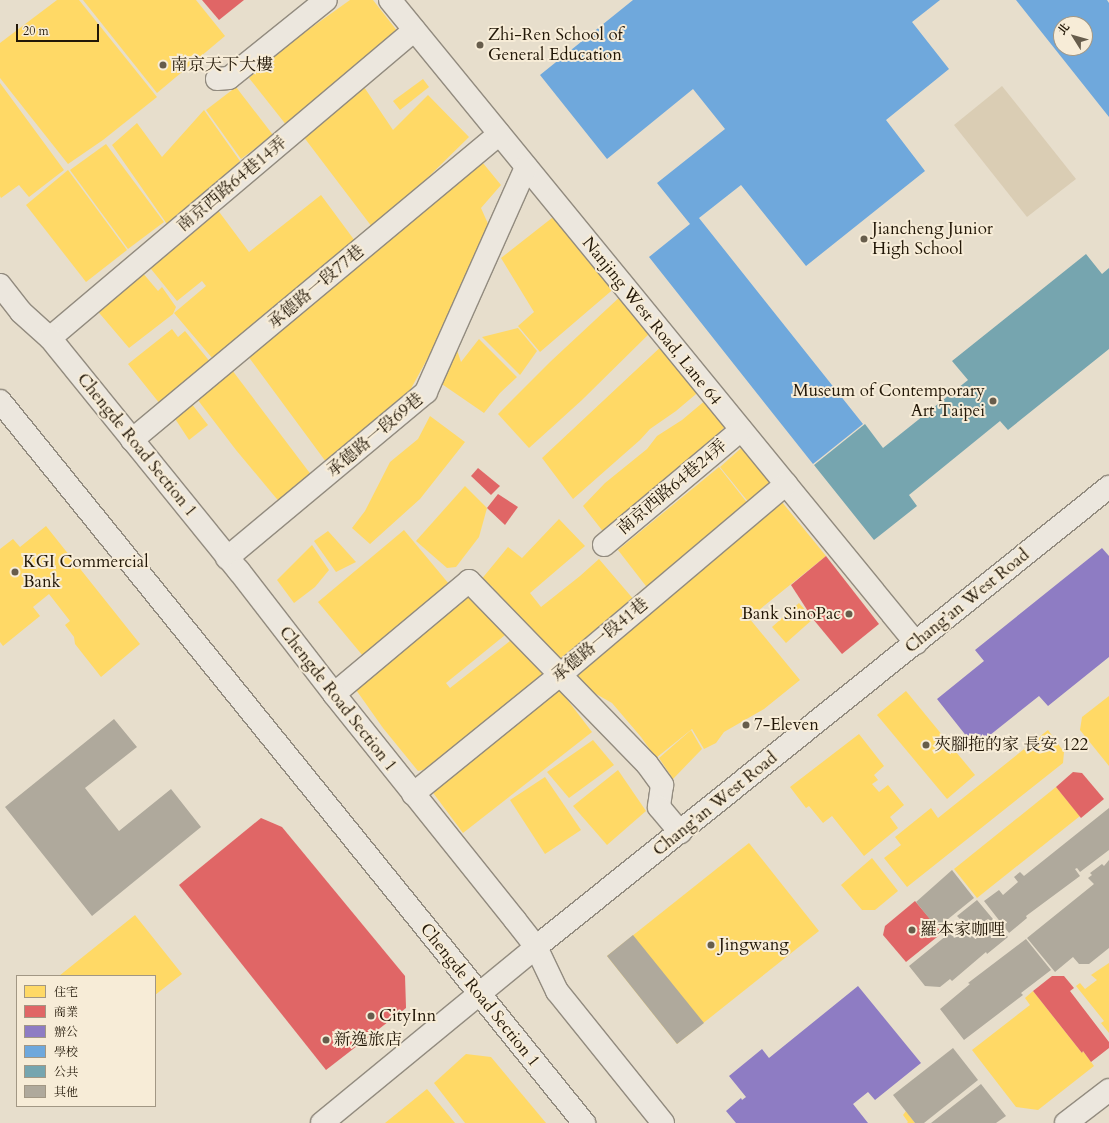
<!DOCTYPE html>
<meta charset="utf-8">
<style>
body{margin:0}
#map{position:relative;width:1109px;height:1123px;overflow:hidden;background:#e7decc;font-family:Cardo,"Noto Serif TC",serif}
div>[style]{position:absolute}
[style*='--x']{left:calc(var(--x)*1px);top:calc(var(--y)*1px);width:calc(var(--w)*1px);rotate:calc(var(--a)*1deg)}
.green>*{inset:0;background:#dacdb4}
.homes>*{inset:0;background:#ffd966}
.shops>*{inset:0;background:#e06666}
.offices>*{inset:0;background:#8e7cc3}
.schools>*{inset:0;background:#6fa8dc}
.public>*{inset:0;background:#76a5af}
.building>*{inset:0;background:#afa99c}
.roads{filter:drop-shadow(1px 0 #928b7f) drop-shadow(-1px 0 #928b7f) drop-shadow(0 1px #928b7f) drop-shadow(0 -1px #928b7f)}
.minor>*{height:22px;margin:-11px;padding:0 11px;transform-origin:11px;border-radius:11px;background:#ece7de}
.tertiary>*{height:22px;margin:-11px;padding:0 11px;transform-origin:11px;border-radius:11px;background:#ece7de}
.secondary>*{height:22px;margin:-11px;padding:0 11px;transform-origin:11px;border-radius:11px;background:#ece7de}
.dots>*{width:11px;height:11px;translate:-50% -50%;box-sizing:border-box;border:2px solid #f7ecd7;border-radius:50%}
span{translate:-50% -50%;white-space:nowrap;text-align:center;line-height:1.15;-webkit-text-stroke:4px #f7ecd7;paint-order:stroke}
.poi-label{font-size:17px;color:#221707}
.left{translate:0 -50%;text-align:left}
.right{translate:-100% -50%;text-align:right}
.street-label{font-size:17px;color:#221707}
.legend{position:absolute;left:16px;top:975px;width:140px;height:132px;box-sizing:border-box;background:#f7ecd7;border:1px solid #a29784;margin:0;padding:5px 7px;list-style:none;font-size:12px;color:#221707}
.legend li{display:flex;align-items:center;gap:8px;height:20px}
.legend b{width:20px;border:1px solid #a29784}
.north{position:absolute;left:1053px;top:16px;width:40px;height:40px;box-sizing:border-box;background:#f7ecd7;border:1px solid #a29784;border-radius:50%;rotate:307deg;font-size:11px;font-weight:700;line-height:16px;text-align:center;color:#221707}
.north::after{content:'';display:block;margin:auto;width:14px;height:18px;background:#675d4c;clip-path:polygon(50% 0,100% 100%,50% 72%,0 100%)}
.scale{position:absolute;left:16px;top:24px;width:83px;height:18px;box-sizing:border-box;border:2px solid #221707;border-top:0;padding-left:5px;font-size:12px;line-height:14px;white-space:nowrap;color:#221707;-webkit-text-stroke:3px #f7ecd7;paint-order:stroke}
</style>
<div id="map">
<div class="green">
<div style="clip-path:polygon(1002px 86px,1076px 179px,1027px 217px,954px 125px)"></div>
</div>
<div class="homes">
<div style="clip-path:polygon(57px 0,79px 0,157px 97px,103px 140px,68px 164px,0 78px,0 43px)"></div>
<div style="clip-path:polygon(83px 0,196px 0,225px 36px,157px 93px)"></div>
<div style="clip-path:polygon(350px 0,373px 0,405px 41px,287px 126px,249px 78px,294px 40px)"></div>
<div style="clip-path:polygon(423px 79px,429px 87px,400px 110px,393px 101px)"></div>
<div style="clip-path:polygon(0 83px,64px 170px,29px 197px,19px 185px,1px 198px,0 196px)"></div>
<div style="clip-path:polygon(236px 87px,273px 135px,241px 159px,206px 110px)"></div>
<div style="clip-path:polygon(364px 87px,393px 130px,428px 95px,469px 137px,412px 193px,372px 227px,303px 136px)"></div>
<div style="clip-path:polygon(204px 110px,240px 161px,197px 205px,169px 227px,112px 145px,137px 123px,162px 157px)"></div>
<div style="clip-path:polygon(106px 144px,164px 222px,128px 249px,70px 170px)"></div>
<div style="clip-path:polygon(478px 157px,501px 185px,481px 208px,489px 226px,459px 301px,402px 405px,329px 466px,245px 352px)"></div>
<div style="clip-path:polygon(68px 170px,127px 250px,86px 282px,26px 205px)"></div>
<div style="clip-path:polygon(321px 195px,355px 241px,213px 359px,174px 313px,206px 286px,202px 281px,177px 301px,147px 264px,217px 209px,249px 252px)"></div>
<div style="clip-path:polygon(557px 214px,617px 286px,540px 352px,518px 326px,534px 312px,501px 258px)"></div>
<div style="clip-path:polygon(142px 272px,158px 291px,162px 287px,176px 307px,173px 314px,129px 348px,95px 308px)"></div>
<div style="clip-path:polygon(623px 294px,653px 330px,582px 400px,529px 448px,498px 414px,550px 362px)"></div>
<div style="clip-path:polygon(518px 328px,537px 351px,520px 375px,482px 337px)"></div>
<div style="clip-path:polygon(172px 329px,178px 337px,185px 331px,211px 363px,160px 404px,128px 364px)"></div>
<div style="clip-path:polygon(479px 339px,517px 377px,500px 393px,484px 413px,436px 380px,455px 344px,461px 362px)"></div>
<div style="clip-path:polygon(666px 342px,702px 389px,676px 411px,650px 429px,640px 440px,573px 499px,542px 458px)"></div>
<div style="clip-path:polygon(229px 366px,312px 476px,281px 504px,236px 450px,194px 395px)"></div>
<div style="clip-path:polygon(188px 399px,208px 425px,189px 440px,172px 414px)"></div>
<div style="clip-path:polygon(707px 399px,729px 423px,669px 479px,605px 534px,583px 506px,605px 483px,647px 449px,657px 436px,682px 420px)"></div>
<div style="clip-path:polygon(430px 416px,465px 442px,420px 499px,370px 544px,352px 528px,365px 511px,390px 462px,418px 439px)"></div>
<div style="clip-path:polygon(748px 442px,778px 481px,750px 504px,720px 467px)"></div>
<div style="clip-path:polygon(719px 467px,749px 505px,649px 590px,618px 550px)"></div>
<div style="clip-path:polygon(465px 486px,487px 508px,479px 537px,456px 567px,447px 568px,416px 541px)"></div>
<div style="clip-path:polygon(777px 496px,826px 556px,749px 618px,800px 680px,764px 709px,724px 732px,716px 743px,704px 749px,692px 729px,656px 758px,641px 737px,612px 703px,566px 677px)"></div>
<div style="clip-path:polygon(559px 519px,585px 546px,530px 593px,541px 607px,580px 576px,599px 559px,635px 601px,556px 666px,491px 590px,493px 587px,480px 581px,508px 547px,522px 558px)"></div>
<div style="clip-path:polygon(46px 526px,140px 644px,101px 677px,75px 644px,74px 637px,65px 625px,70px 621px,49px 594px,33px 607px,40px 616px,3px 646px,0 642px,0 549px,13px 539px,20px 547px)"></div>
<div style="clip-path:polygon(404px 530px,449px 584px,363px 656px,318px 602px)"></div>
<div style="clip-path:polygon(328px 531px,356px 562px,336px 572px,314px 541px)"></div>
<div style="clip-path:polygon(312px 545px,329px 570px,315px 587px,294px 603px,277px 580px)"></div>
<div style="clip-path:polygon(471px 590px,510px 631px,446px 683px,450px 688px,515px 637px,546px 672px,451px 750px,423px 770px,418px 771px,383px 728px,354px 687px)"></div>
<div style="clip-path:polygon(799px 603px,813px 619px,786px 643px,772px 627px)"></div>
<div style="clip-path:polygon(556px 685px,592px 732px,463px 833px,428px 786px)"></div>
<div style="clip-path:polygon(906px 691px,975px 775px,947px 799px,877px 715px)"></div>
<div style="clip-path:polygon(1109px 696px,1109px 766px,1080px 730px,1082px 717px)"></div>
<div style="clip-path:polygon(691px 730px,702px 749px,673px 779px,659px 758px)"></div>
<div style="clip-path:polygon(1048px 730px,1064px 752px,1063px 763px,907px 887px,884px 858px,901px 845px,895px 837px,931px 808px,938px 818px)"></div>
<div style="clip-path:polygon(859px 734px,884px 766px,874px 775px,878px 780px,872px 784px,879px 792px,888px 785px,904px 805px,890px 817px,898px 828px,864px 856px,832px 816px,823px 823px,809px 806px,806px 808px,790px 787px)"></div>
<div style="clip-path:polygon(593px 740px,614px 765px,569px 798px,547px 772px)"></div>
<div style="clip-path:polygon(618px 770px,646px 811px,607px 845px,573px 806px)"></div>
<div style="clip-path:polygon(545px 777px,581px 830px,545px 854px,510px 800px)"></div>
<div style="clip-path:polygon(1056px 787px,1080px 816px,977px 898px,954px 869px)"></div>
<div style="clip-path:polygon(749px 843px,819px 931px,677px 1044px,607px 956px)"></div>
<div style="clip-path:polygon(872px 858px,898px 891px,875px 910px,862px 910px,841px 885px)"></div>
<div style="clip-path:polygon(135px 915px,182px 974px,155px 995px,155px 976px,59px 976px)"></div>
<div style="clip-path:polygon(1109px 963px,1109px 1033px,1101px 1023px,1104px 1021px,1076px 986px,1080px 983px,1085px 989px,1097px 980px,1091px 975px)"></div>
<div style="clip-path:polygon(1033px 991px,1082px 1053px,1083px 1051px,1094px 1066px,1038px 1110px,1016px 1107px,972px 1050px,1030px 1005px,1025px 998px)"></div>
<div style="clip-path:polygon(466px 1054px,491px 1057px,546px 1123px,465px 1123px,434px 1083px)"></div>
<div style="clip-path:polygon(427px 1089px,455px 1123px,385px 1123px)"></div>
<div style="clip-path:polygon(906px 1111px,915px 1123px,907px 1123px,908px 1122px,903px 1115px)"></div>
</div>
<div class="shops">
<div style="clip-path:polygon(202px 0,244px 0,219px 20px)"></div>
<div style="clip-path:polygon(478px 468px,500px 486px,491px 495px,471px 476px)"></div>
<div style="clip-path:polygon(498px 494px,518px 507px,505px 525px,487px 508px)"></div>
<div style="clip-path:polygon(826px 556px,879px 624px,842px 654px,813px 619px,791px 585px)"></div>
<div style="clip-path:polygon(1073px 772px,1082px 773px,1104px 799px,1081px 818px,1056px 787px)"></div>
<div style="clip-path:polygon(261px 818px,282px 827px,405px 976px,406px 1008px,326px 1070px,179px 885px)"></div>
<div style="clip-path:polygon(915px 901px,942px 933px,906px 962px,883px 935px,885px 926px)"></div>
<div style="clip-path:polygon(1052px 976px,1064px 976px,1074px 988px,1070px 991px,1109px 1042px,1109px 1048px,1091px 1062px,1083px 1051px,1082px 1053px,1033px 991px)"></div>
</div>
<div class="offices">
<div style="clip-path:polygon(1102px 548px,1109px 556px,1109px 657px,1048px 706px,1039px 696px,975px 747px,937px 699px,984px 661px,975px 650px)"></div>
<div style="clip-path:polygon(858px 986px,921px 1063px,875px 1100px,868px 1092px,853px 1104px,868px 1123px,736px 1123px,726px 1111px,741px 1098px,742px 1100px,746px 1097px,729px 1076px,762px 1049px,769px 1058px)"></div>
</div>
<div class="schools">
<div style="clip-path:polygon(633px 0,940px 0,912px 22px,949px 69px,886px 120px,925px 171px,806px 266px,741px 185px,699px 218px,863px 424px,813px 464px,649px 257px,690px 224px,657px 183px,725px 129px,693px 89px,607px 159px,540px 75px)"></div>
<div style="clip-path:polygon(evenodd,1016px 0,1107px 0,1109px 3px,1109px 117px,1016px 0,1061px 24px,1085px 24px,1085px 48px,1061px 48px,1061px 24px)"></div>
</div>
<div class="public">
<div style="clip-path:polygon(1086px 254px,1102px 274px,1109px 268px,1109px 349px,1008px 430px,1000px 421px,909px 495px,917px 506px,874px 540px,814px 465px,865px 424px,883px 448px,968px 380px,952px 361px)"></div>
</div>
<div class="building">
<div style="clip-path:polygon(114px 719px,137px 747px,85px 788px,119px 831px,171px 789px,201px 827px,92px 916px,5px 807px)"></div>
<div style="clip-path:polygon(1109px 808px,1109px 850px,1080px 872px,1077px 868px,1075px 869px,1080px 876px,1026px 916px,1027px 918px,1009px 933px,984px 901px,999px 890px,1003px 895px,1018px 882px,1014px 877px,1020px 872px,1024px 876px)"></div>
<div style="clip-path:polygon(1109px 860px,1109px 948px,1089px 964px,1079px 964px,1073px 957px,1055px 972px,1027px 938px,1094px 884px,1088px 878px,1092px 875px,1090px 873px,1102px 864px,1104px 866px)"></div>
<div style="clip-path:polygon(952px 870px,974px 898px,937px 928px,916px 902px)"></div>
<div style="clip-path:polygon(977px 900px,1008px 937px,987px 954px,986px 952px,952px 981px,950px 979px,940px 987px,925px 986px,909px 966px,963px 922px,957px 916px)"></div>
<div style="clip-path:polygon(633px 935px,704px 1023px,677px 1044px,607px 956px)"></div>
<div style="clip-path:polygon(1026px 939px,1051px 970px,1021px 993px,1023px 995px,964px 1040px,940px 1009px,970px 984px,968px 983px)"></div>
<div style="clip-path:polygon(953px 1048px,978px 1080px,924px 1123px,915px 1123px,893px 1095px)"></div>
<div style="clip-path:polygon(981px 1084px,1006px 1116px,996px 1123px,931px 1123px)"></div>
</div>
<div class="roads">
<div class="minor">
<div style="--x:390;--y:0;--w:831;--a:50.72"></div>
<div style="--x:217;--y:79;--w:12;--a:-5"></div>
<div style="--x:229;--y:78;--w:124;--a:-38.8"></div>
<div style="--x:50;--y:338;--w:477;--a:-40.2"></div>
<div style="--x:132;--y:440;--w:478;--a:-39.8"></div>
<div style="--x:604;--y:545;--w:179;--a:-40"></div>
<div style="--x:227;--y:558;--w:259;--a:-39.8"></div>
<div style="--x:426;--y:392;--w:246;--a:-66"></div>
<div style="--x:334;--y:694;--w:176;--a:-39.9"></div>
<div style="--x:469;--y:581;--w:255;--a:45.8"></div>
<div style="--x:647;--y:764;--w:26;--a:54"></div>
<div style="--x:662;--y:785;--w:22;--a:98"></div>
<div style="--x:659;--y:807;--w:33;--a:50"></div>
<div style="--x:413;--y:794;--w:189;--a:-39"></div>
<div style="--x:560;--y:675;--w:296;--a:-40.2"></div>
<div style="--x:1066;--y:1123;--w:54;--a:-37.5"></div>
</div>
<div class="tertiary">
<div style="--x:322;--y:1123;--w:277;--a:-39.4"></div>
<div style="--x:536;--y:947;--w:735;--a:-38.76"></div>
</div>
<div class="secondary">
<div style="--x:0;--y:285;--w:34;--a:52"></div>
<div style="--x:21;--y:312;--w:39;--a:42"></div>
<div style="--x:50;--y:338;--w:300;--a:51"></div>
<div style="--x:239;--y:571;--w:155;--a:52.3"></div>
<div style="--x:334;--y:694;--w:290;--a:51.3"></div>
<div style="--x:515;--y:920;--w:34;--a:52"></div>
<div style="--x:536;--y:947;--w:49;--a:64.5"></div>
<div style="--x:557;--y:991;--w:169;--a:51.2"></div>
<div style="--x:0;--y:401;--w:929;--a:51.03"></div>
</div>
</div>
<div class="dots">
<div style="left:480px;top:45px;background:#675d4c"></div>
<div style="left:163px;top:65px;background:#675d4c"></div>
<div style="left:864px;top:239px;background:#675d4c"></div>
<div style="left:993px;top:401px;background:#675d4c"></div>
<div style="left:15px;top:572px;background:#675d4c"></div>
<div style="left:849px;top:614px;background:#675d4c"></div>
<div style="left:746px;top:725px;background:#675d4c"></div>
<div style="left:926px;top:745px;background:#675d4c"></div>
<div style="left:912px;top:930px;background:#675d4c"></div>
<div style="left:711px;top:945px;background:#675d4c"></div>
<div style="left:371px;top:1016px;background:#675d4c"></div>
<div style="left:326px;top:1040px;background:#675d4c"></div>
</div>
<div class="poi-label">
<span class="left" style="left:488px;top:45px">Zhi-Ren School of<br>General Education</span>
<span class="left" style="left:171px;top:65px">南京天下大樓</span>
<span class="left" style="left:872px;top:239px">Jiancheng Junior<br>High School</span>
<span class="right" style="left:985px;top:401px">Museum of Contemporary<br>Art Taipei</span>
<span class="left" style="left:23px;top:572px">KGI Commercial<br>Bank</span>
<span class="right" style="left:841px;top:614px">Bank SinoPac</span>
<span class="left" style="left:754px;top:725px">7-Eleven</span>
<span class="left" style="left:934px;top:745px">夾腳拖的家 長安 122</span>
<span class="left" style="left:920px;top:930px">羅本家咖哩</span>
<span class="left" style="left:719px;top:945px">Jingwang</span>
<span class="left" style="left:379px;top:1016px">CityInn</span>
<span class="left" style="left:334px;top:1040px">新逸旅店</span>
</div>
<div class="street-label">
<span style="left:232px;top:184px;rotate:-40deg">南京西路64巷14弄</span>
<span style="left:316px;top:287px;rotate:-40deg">承德路一段77巷</span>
<span style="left:652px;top:321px;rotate:51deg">Nanjing West Road, Lane 64</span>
<span style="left:375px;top:435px;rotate:-40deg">承德路一段69巷</span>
<span style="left:137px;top:445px;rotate:51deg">Chengde Road Section 1</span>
<span style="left:672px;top:487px;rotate:-40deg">南京西路64巷24弄</span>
<span style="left:967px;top:601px;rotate:-39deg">Chang’an West Road</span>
<span style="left:600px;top:640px;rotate:-40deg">承德路一段41巷</span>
<span style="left:338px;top:699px;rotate:52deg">Chengde Road Section 1</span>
<span style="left:715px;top:804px;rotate:-39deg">Chang’an West Road</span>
<span style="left:480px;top:995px;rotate:51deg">Chengde Road Section 1</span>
</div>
<ul class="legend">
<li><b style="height:11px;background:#ffd966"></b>住宅</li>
<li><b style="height:11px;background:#e06666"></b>商業</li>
<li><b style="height:11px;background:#8e7cc3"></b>辦公</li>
<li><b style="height:11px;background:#6fa8dc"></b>學校</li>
<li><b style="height:11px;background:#76a5af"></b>公共</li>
<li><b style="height:11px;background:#afa99c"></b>其他</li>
</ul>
<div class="north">北</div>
<div class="scale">20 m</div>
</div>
